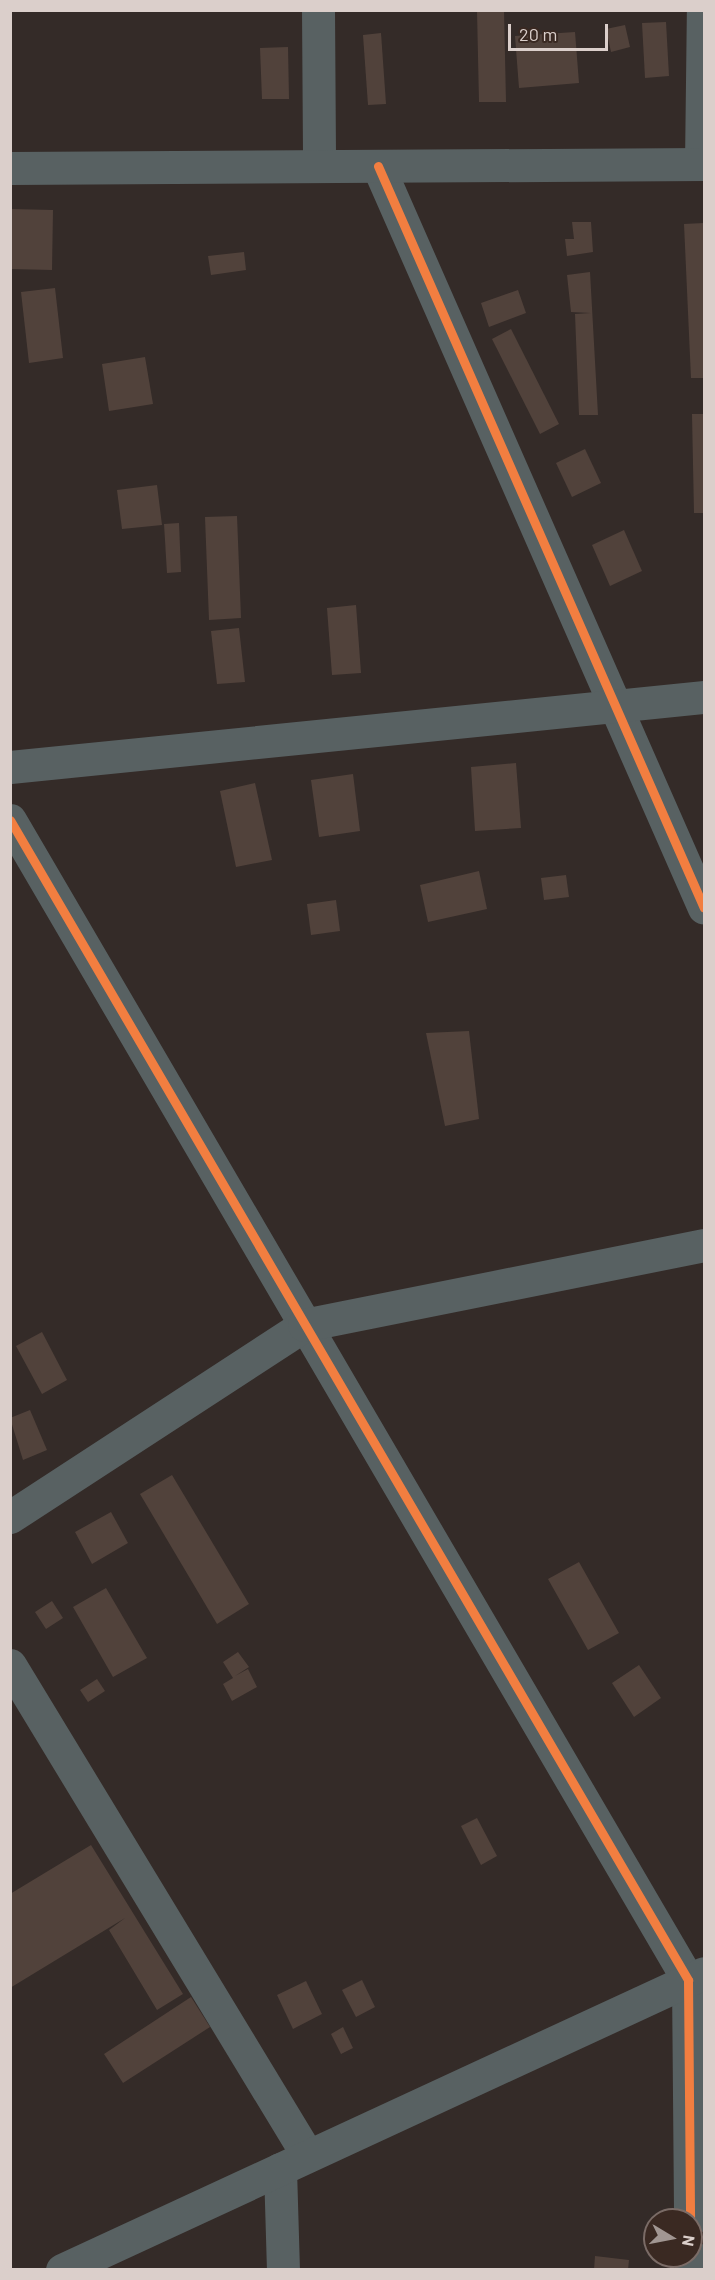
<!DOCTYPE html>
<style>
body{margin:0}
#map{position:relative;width:715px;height:2280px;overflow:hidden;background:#342b28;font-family:Barlow,sans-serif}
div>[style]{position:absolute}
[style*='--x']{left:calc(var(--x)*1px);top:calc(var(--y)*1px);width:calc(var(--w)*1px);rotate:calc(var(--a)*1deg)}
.building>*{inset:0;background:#51423b}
.street>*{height:33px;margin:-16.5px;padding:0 16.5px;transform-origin:16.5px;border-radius:16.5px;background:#586162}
.cycleway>*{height:9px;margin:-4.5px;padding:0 4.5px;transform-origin:4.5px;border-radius:4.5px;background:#f27e40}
span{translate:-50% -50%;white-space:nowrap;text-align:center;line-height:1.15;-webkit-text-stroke:4.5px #3a2922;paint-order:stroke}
.frame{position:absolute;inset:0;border:12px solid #dbcfcb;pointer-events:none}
.north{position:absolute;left:643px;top:2208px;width:60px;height:60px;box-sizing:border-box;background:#3a2922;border:2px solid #7a6b66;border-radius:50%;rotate:100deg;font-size:16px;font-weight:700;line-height:24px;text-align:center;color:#dbcfcb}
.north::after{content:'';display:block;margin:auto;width:21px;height:27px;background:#a19692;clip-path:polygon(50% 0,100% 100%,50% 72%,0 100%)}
.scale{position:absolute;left:508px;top:24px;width:100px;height:27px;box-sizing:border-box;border:3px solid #dbcfcb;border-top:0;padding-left:8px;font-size:18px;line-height:21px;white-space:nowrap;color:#dbcfcb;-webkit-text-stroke:4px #3a2922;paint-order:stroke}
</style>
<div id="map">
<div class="building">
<div style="clip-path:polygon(477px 10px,504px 10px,506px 102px,479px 102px)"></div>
<div style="clip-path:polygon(666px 22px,669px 76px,645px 78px,642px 23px)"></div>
<div style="clip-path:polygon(625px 25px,630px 47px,611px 52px,606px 29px)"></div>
<div style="clip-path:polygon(575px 32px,579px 83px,519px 88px,515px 36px)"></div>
<div style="clip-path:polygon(381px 33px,386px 104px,368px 105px,363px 35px)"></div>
<div style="clip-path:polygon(288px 47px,289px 99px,262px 99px,260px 48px)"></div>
<div style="clip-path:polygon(10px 209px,53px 210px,52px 270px,10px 269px)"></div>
<div style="clip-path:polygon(572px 222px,591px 222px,593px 252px,567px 256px,565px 239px,574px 239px)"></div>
<div style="clip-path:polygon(704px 223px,704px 378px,691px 378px,684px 224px)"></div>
<div style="clip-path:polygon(244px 252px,246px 270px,211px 275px,208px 256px)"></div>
<div style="clip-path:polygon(590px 272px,598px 415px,579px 415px,575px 314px,591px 313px,571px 312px,567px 275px)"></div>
<div style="clip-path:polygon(55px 288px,63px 358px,29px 363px,21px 292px)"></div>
<div style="clip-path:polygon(518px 290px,526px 313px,489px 327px,481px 303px)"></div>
<div style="clip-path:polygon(511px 329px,559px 424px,540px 434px,492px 339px)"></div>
<div style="clip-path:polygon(145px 357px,153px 404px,109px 411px,102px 364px)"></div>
<div style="clip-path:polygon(692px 414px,704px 414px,704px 513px,694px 513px)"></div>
<div style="clip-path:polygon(585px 449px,601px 483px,572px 497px,556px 463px)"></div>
<div style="clip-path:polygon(157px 485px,162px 525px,122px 529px,117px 490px)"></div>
<div style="clip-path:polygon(237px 516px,241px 618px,209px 620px,205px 517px)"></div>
<div style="clip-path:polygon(179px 523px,181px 572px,167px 573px,164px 524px)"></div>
<div style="clip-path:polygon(624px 530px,642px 571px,610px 586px,592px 545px)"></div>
<div style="clip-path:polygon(356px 605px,361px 673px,332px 675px,327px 608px)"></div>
<div style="clip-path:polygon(239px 628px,245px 682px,217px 684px,211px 631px)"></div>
<div style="clip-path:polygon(516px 763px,521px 828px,475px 831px,471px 767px)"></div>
<div style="clip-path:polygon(353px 774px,360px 831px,319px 837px,311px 780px)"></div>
<div style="clip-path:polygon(255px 783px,272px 860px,236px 867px,220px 791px)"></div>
<div style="clip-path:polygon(479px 871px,487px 909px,428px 922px,420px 885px)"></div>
<div style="clip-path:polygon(566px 875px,569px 897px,544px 900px,541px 878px)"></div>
<div style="clip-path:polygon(336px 900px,340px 931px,311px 935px,307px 904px)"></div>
<div style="clip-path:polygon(469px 1031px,479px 1119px,445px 1126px,426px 1033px)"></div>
<div style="clip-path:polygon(42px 1332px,67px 1380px,42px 1394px,16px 1346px)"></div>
<div style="clip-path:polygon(30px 1410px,47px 1450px,23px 1460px,10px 1418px)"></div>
<div style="clip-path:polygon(172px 1475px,249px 1604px,217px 1624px,140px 1494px)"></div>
<div style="clip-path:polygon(111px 1512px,128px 1543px,92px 1564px,75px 1532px)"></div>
<div style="clip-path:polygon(579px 1562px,619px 1633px,588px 1650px,548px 1579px)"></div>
<div style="clip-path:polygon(106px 1588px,147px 1658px,113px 1677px,73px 1607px)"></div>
<div style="clip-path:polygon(52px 1601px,63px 1618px,46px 1629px,35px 1612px)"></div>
<div style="clip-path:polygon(238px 1652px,249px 1667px,235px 1676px,248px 1669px,257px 1687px,232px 1701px,223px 1684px,233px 1678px,223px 1662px)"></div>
<div style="clip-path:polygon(639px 1665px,661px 1698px,634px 1717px,612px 1683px)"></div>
<div style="clip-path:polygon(97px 1679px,105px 1691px,88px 1702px,80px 1690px)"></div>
<div style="clip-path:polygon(477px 1818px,497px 1856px,481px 1865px,461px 1826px)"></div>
<div style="clip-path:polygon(91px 1845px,183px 1994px,157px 2010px,109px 1930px,125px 1918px,10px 1988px,10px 1894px)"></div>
<div style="clip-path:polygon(362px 1980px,375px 2007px,356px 2017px,342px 1990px)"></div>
<div style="clip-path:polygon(306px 1981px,322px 2014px,293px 2029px,277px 1995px)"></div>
<div style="clip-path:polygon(191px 1997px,210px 2027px,123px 2083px,104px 2054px)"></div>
<div style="clip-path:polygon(343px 2027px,353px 2048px,341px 2054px,331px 2034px)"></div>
<div style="clip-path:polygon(595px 2256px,629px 2260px,628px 2270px,594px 2270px)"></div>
</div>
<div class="street">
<div style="--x:318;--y:10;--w:156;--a:89.6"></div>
<div style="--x:701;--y:164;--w:154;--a:-89.3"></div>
<div style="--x:378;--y:166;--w:810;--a:66.28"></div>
<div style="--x:10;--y:168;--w:694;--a:-0.33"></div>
<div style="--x:10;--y:767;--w:698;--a:-5.76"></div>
<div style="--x:10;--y:820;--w:1344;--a:59.69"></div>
<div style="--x:688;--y:1980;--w:240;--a:89.5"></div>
<div style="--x:10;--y:1517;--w:351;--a:-33.1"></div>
<div style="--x:304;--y:1325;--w:408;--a:-11.3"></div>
<div style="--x:10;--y:1665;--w:574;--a:58.75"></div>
<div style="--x:280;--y:2169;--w:101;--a:88.3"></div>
<div style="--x:691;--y:2256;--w:14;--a:90"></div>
<div style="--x:62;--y:2270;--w:707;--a:-24.83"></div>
</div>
<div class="cycleway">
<div style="--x:378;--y:166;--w:810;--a:66.28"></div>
<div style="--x:10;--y:820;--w:1344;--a:59.69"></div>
<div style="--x:688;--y:1980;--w:240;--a:89.5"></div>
</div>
<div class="frame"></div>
<div class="north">N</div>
<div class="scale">20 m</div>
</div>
